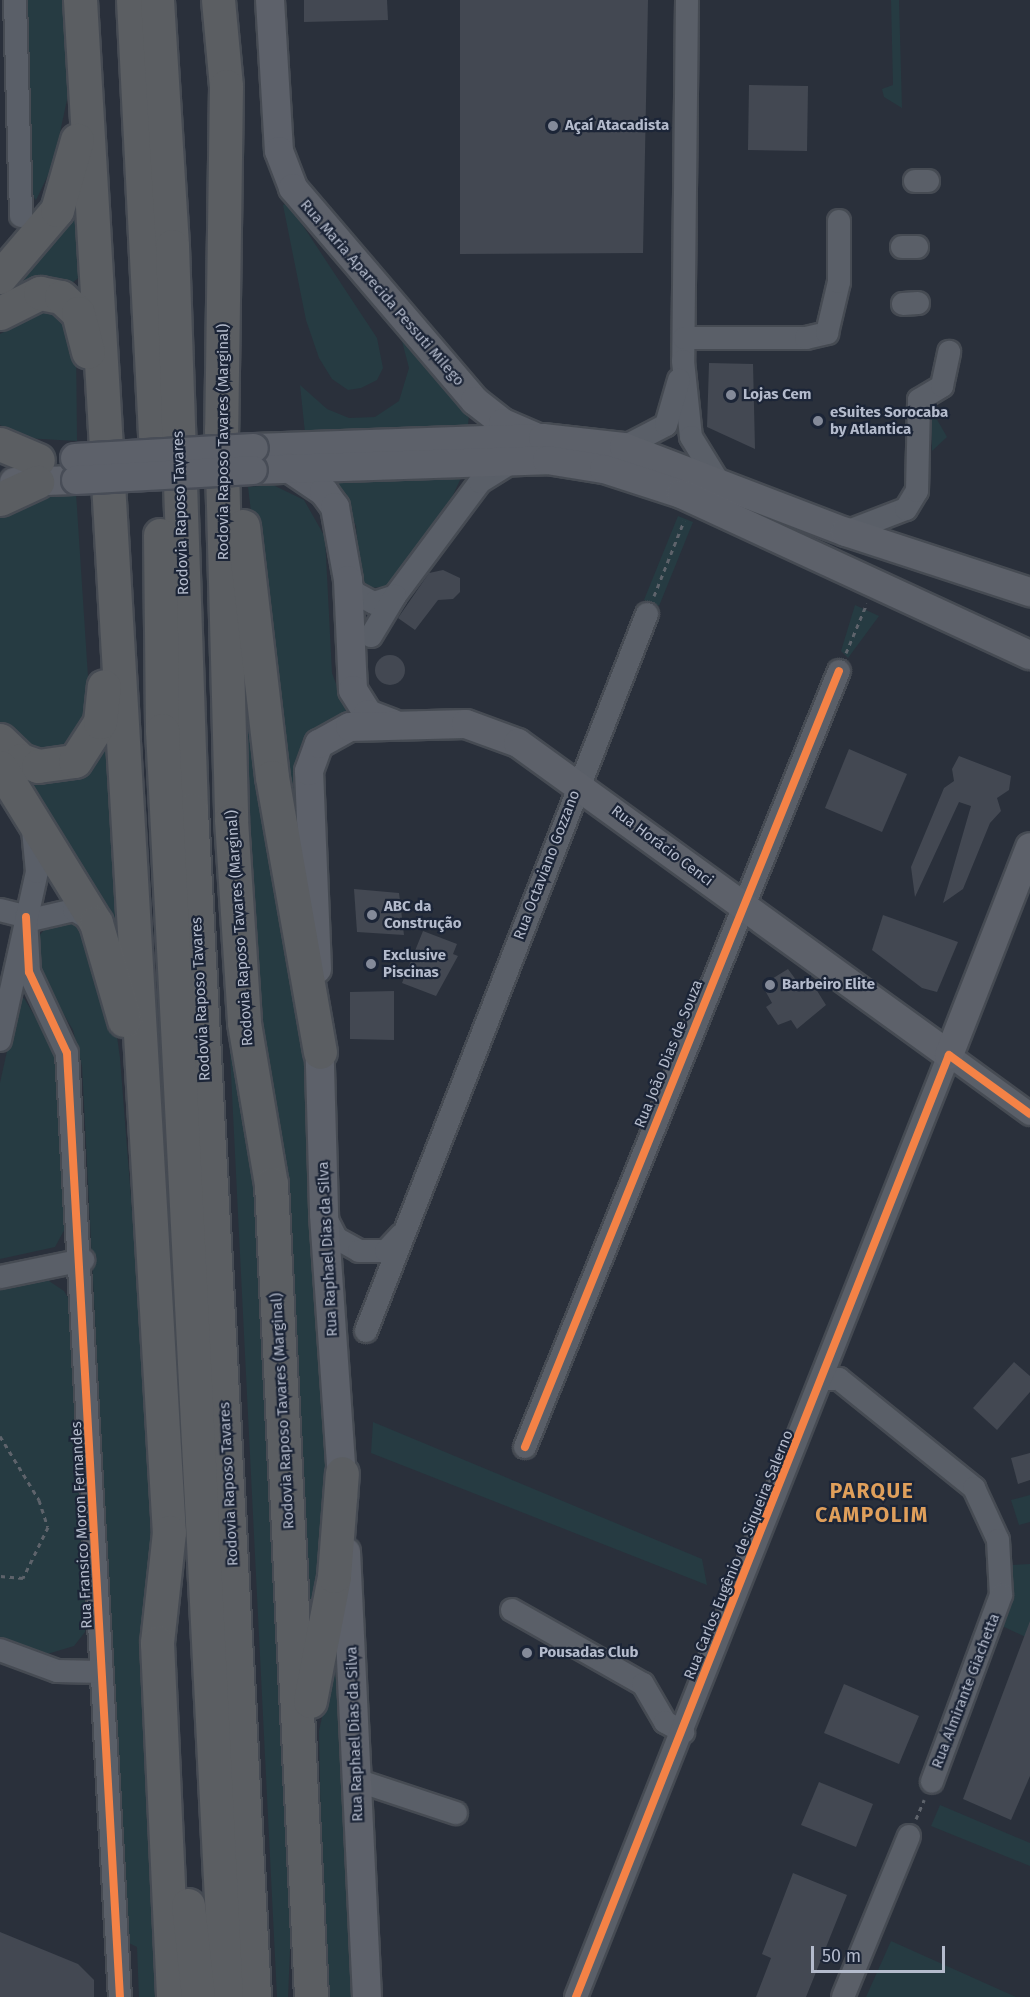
<!DOCTYPE html>
<meta charset="utf-8">
<style>
body{margin:0}
#map{position:relative;width:1030px;height:1997px;overflow:hidden;background:#2a303b;font-family:"Fira Sans",sans-serif}
div>[style]{position:absolute}
[style*='--x']{left:calc(var(--x)*1px);top:calc(var(--y)*1px);width:calc(var(--w)*1px);rotate:calc(var(--a)*1deg)}
.green>*{inset:0;background:#263b42}
.building>*{inset:0;background:#434852}
.round{border-radius:50%}
.path>*{height:3px;margin-top:-1.5px;transform-origin:0;background:repeating-linear-gradient(90deg,#5e636b 0 4.5px,transparent 0 9px)}
.roads{filter:drop-shadow(2px 0 #464b53) drop-shadow(-2px 0 #464b53) drop-shadow(0 2px #464b53) drop-shadow(0 -2px #464b53)}
.minor>*{height:22px;margin:-11px;padding:0 11px;transform-origin:11px;border-radius:11px;background:#5a5f68}
.major>*{height:28px;margin:-14px;padding:0 14px;transform-origin:14px;border-radius:14px;background:#5d616a}
.highway>*{height:33px;margin:-16.5px;padding:0 16.5px;transform-origin:16.5px;border-radius:16.5px;background:#5b5e62}
.bridges{filter:drop-shadow(2px 0 #484d57) drop-shadow(-2px 0 #484d57) drop-shadow(0 2px #484d57) drop-shadow(0 -2px #484d57)}
.major-bridge>*{height:28px;margin:-14px;padding:0 14px;transform-origin:14px;border-radius:14px;background:#5d616a}
.cycleway>*{height:8px;margin:-4px;padding:0 4px;transform-origin:4px;border-radius:4px;background:#f48246}
.dots>*{width:16px;height:16px;translate:-50% -50%;box-sizing:border-box;border:3px solid #1c2537;border-radius:50%}
span{translate:-50% -50%;white-space:nowrap;text-align:center;line-height:1.15;-webkit-text-stroke:4.5px #1c2537;paint-order:stroke}
.poi-label{font-size:15px;color:#b4bbcc;font-weight:700}
.left{translate:0 -50%;text-align:left}
.street-label{font-size:15px;color:#b4bbcc}
.district-label{font-size:21px;color:#df9f5b;font-weight:700;letter-spacing:1.5px}
.scale{position:absolute;left:811px;top:1946px;width:134px;height:27px;box-sizing:border-box;border:3px solid #b4bbcc;border-top:0;padding-left:8px;font-size:18px;line-height:21px;white-space:nowrap;color:#b4bbcc;-webkit-text-stroke:4px #1c2537;paint-order:stroke}
</style>
<div id="map">
<div class="green">
<div style="clip-path:polygon(26px 0,64px 0,68px 95px,53px 165px,36px 200px,30px 193px)"></div>
<div style="clip-path:polygon(891px 0,899px 0,902px 108px,884px 97px,882px 89px,893px 85px)"></div>
<div style="clip-path:polygon(78px 197px,81px 276px,72px 283px,34px 282px,0 297px,0 290px)"></div>
<div style="clip-path:polygon(288px 203px,377px 338px,383px 368px,377px 380px,361px 388px,348px 390px,332px 379px,319px 358px,306px 320px,283px 205px)"></div>
<div style="clip-path:polygon(47px 310px,60px 312px,76px 346px,77px 441px,24px 438px,0 425px,0 334px)"></div>
<div style="clip-path:polygon(401px 337px,469px 415px,468px 425px,305px 433px,300px 385px,327px 409px,349px 418px,375px 417px,399px 401px,409px 368px)"></div>
<div style="clip-path:polygon(931px 409px,947px 437px,932px 451px)"></div>
<div style="clip-path:polygon(457px 475px,461px 478px,453px 495px,396px 577px,387px 587px,366px 588px,360px 580px,356px 526px,336px 482px)"></div>
<div style="clip-path:polygon(273px 485px,304px 500px,325px 537px,332px 673px,343px 703px,354px 713px,324px 726px,295px 870px,248px 487px)"></div>
<div style="clip-path:polygon(76px 493px,89px 692px,81px 734px,59px 754px,21px 747px,0 724px,0 518px,30px 499px)"></div>
<div style="clip-path:polygon(678px 516px,693px 522px,659px 606px,644px 600px)"></div>
<div style="clip-path:polygon(855px 605px,879px 616px,848px 658px,841px 651px)"></div>
<div style="clip-path:polygon(242px 665px,313px 1080px,335px 1512px,308px 1622px,256px 1015px)"></div>
<div style="clip-path:polygon(214px 732px,265px 1239px,292px 1904px,288px 1997px,277px 1997px)"></div>
<div style="clip-path:polygon(107px 745px,127px 954px,103px 905px,20px 773px)"></div>
<div style="clip-path:polygon(65px 921px,85px 929px,112px 1001px,120px 1058px,154px 1492px,160px 1997px,139px 1997px,137px 1947px,127px 1942px,82px 1066px,73px 1030px,37px 969px,36px 940px,48px 925px)"></div>
<div style="clip-path:polygon(24px 998px,51px 1044px,59px 1073px,68px 1223px,55px 1247px,0 1259px,0 1083px,18px 1001px)"></div>
<div style="clip-path:polygon(43px 1277px,64px 1291px,76px 1311px,88px 1612px,85px 1632px,74px 1646px,44px 1655px,0 1637px,0 1287px)"></div>
<div style="clip-path:polygon(373px 1422px,702px 1559px,707px 1585px,371px 1453px)"></div>
<div style="clip-path:polygon(1030px 1495px,1030px 1522px,1019px 1525px,1011px 1500px)"></div>
<div style="clip-path:polygon(1030px 1564px,1030px 1639px,1000px 1625px,1011px 1565px)"></div>
<div style="clip-path:polygon(340px 1634px,353px 1997px,324px 1997px,319px 1731px)"></div>
<div style="clip-path:polygon(940px 1805px,1030px 1843px,1030px 1866px,931px 1826px)"></div>
<div style="clip-path:polygon(891px 1941px,1016px 1997px,866px 1997px)"></div>
</div>
<div class="building">
<div style="clip-path:polygon(304px 0,387px 0,388px 20px,304px 22px)"></div>
<div style="clip-path:polygon(460px 0,648px 0,643px 253px,460px 254px)"></div>
<div style="clip-path:polygon(749px 85px,808px 86px,807px 151px,748px 150px)"></div>
<div style="clip-path:polygon(709px 363px,753px 364px,755px 449px,707px 427px)"></div>
<div style="clip-path:polygon(443px 570px,460px 578px,460px 592px,453px 599px,438px 600px,415px 630px,398px 618px,429px 573px)"></div>
<div class="round" style="left:375px;top:655px;width:30px;height:30px"></div>
<div style="clip-path:polygon(849px 749px,907px 774px,882px 832px,825px 808px)"></div>
<div style="clip-path:polygon(959px 756px,1011px 776px,1009px 790px,997px 798px,1001px 811px,990px 823px,963px 889px,943px 903px,971px 806px,959px 802px,915px 897px,911px 867px,944px 788px,954px 781px,952px 769px)"></div>
<div style="clip-path:polygon(354px 889px,399px 893px,404px 935px,357px 932px)"></div>
<div style="clip-path:polygon(883px 915px,958px 942px,937px 992px,922px 988px,872px 950px)"></div>
<div style="clip-path:polygon(423px 931px,457px 944px,453px 954px,458px 956px,436px 996px,402px 983px)"></div>
<div style="clip-path:polygon(788px 969px,799px 984px,809px 978px,826px 1005px,797px 1029px,791px 1020px,778px 1025px,766px 1007px,772px 1003px,762px 985px)"></div>
<div style="clip-path:polygon(394px 991px,394px 1040px,350px 1039px,350px 992px)"></div>
<div style="clip-path:polygon(1014px 1362px,1030px 1376px,1030px 1392px,997px 1430px,973px 1408px)"></div>
<div style="clip-path:polygon(1030px 1453px,1030px 1480px,1018px 1484px,1011px 1458px)"></div>
<div style="clip-path:polygon(1030px 1621px,1030px 1776px,1011px 1820px,963px 1799px)"></div>
<div style="clip-path:polygon(844px 1684px,919px 1716px,899px 1764px,824px 1733px)"></div>
<div style="clip-path:polygon(819px 1782px,873px 1804px,856px 1847px,801px 1825px)"></div>
<div style="clip-path:polygon(793px 1873px,847px 1895px,806px 1997px,756px 1997px,771px 1958px,762px 1954px)"></div>
<div style="clip-path:polygon(0 1932px,78px 1964px,94px 1980px,94px 1997px,0 1997px)"></div>
</div>
<div class="path">
<div style="--x:654;--y:596;--w:81;--a:-68.2"></div>
<div style="--x:846;--y:653;--w:54;--a:-67.2"></div>
<div style="--x:0;--y:1436;--w:75;--a:58.6"></div>
<div style="--x:39;--y:1500;--w:28;--a:72"></div>
<div style="--x:48;--y:1527;--w:57;--a:116.1"></div>
<div style="--x:23;--y:1578;--w:23;--a:-175"></div>
<div style="--x:916;--y:1819;--w:21;--a:-67"></div>
</div>
<div class="roads">
<div class="minor">
<div style="--x:15;--y:0;--w:216;--a:88.4"></div>
<div style="--x:687;--y:0;--w:361;--a:90.6"></div>
<div style="--x:683;--y:361;--w:76;--a:84"></div>
<div style="--x:691;--y:437;--w:52;--a:58.5"></div>
<div style="--x:915;--y:181;--w:13;--a:0"></div>
<div style="--x:902;--y:247;--w:15;--a:0"></div>
<div style="--x:903;--y:304;--w:15;--a:-4"></div>
<div style="--x:684;--y:338;--w:122;--a:0"></div>
<div style="--x:806;--y:338;--w:22;--a:-13"></div>
<div style="--x:827;--y:333;--w:52;--a:-76.8"></div>
<div style="--x:839;--y:282;--w:61;--a:-90"></div>
<div style="--x:624;--y:447;--w:47;--a:-27.6"></div>
<div style="--x:666;--y:425;--w:47;--a:-73.9"></div>
<div style="--x:846;--y:532;--w:64;--a:-21"></div>
<div style="--x:906;--y:509;--w:21;--a:-59"></div>
<div style="--x:917;--y:491;--w:91;--a:-88.7"></div>
<div style="--x:919;--y:400;--w:27;--a:-31"></div>
<div style="--x:942;--y:386;--w:35;--a:-78"></div>
<div style="--x:348;--y:580;--w:15;--a:62"></div>
<div style="--x:355;--y:593;--w:21;--a:28"></div>
<div style="--x:374;--y:603;--w:22;--a:-18"></div>
<div style="--x:395;--y:596;--w:142;--a:-53.3"></div>
<div style="--x:480;--y:482;--w:38;--a:-32"></div>
<div style="--x:371;--y:636;--w:47;--a:-59"></div>
<div style="--x:0;--y:910;--w:36;--a:14"></div>
<div style="--x:35;--y:919;--w:40;--a:-13"></div>
<div style="--x:74;--y:910;--w:24;--a:30"></div>
<div style="--x:26;--y:917;--w:55;--a:86.9"></div>
<div style="--x:29;--y:972;--w:89;--a:64.9"></div>
<div style="--x:67;--y:1053;--w:945;--a:86.79"></div>
<div style="--x:0;--y:1040;--w:172;--a:-77.6"></div>
<div style="--x:37;--y:872;--w:42;--a:-95.4"></div>
<div style="--x:325;--y:1216;--w:25;--a:63"></div>
<div style="--x:336;--y:1238;--w:26;--a:29"></div>
<div style="--x:359;--y:1251;--w:27;--a:0"></div>
<div style="--x:386;--y:1251;--w:22;--a:-47"></div>
<div style="--x:0;--y:1277;--w:85;--a:-11.6"></div>
<div style="--x:366;--y:1331;--w:770;--a:-68.6"></div>
<div style="--x:824;--y:1379;--w:15;--a:0"></div>
<div style="--x:839;--y:1379;--w:174;--a:38.9"></div>
<div style="--x:974;--y:1488;--w:57;--a:65.2"></div>
<div style="--x:998;--y:1540;--w:55;--a:86.9"></div>
<div style="--x:1001;--y:1595;--w:199;--a:110.3"></div>
<div style="--x:525;--y:1447;--w:837;--a:-67.97"></div>
<div style="--x:512;--y:1610;--w:150;--a:29.5"></div>
<div style="--x:643;--y:1684;--w:44;--a:59.9"></div>
<div style="--x:665;--y:1722;--w:21;--a:29"></div>
<div style="--x:0;--y:1650;--w:61;--a:20.2"></div>
<div style="--x:57;--y:1671;--w:45;--a:1.3"></div>
<div style="--x:359;--y:1781;--w:102;--a:18.3"></div>
<div style="--x:576;--y:1997;--w:1013;--a:-68.4"></div>
<div style="--x:949;--y:1055;--w:100;--a:36.1"></div>
<div style="--x:843;--y:1997;--w:174;--a:-67.7"></div>
</div>
<div class="major">
<div style="--x:270;--y:0;--w:151;--a:86.6"></div>
<div style="--x:279;--y:151;--w:40;--a:69"></div>
<div style="--x:293;--y:188;--w:280;--a:49.5"></div>
<div style="--x:475;--y:401;--w:36;--a:38"></div>
<div style="--x:503;--y:423;--w:34;--a:23"></div>
<div style="--x:254;--y:448;--w:289;--a:-2"></div>
<div style="--x:543;--y:438;--w:81;--a:6.3"></div>
<div style="--x:624;--y:447;--w:238;--a:21"></div>
<div style="--x:846;--y:532;--w:194;--a:18.1"></div>
<div style="--x:287;--y:467;--w:45;--a:34"></div>
<div style="--x:324;--y:492;--w:19;--a:54"></div>
<div style="--x:335;--y:507;--w:74;--a:79.9"></div>
<div style="--x:348;--y:580;--w:110;--a:87.4"></div>
<div style="--x:353;--y:690;--w:28;--a:58"></div>
<div style="--x:368;--y:714;--w:26;--a:21"></div>
<div style="--x:253;--y:470;--w:294;--a:-1.9"></div>
<div style="--x:547;--y:460;--w:58;--a:9"></div>
<div style="--x:604;--y:469;--w:81;--a:18"></div>
<div style="--x:681;--y:494;--w:384;--a:24.8"></div>
<div style="--x:14;--y:482;--w:62;--a:-1.8"></div>
<div style="--x:317;--y:969;--w:198;--a:-92.3"></div>
<div style="--x:309;--y:771;--w:29;--a:-70"></div>
<div style="--x:319;--y:744;--w:35;--a:-29"></div>
<div style="--x:350;--y:727;--w:116;--a:-1.5"></div>
<div style="--x:466;--y:724;--w:55;--a:20.1"></div>
<div style="--x:518;--y:743;--w:532;--a:35.9"></div>
<div style="--x:949;--y:1055;--w:223;--a:-68.7"></div>
<div style="--x:319;--y:1031;--w:184;--a:88.4"></div>
<div style="--x:324;--y:1215;--w:283;--a:86.1"></div>
<div style="--x:346;--y:1552;--w:445;--a:87.3"></div>
</div>
<div class="highway">
<div style="--x:80;--y:0;--w:1535;--a:86.68"></div>
<div style="--x:169;--y:1532;--w:112;--a:96.2"></div>
<div style="--x:157;--y:1643;--w:354;--a:87.4"></div>
<div style="--x:133;--y:0;--w:470;--a:87.1"></div>
<div style="--x:157;--y:0;--w:246;--a:86.5"></div>
<div style="--x:172;--y:246;--w:564;--a:88.07"></div>
<div style="--x:191;--y:810;--w:1189;--a:86.96"></div>
<div style="--x:218;--y:0;--w:86;--a:84.7"></div>
<div style="--x:226;--y:86;--w:343;--a:90.8"></div>
<div style="--x:221;--y:429;--w:391;--a:88.5"></div>
<div style="--x:231;--y:820;--w:203;--a:86.3"></div>
<div style="--x:244;--y:1023;--w:163;--a:80.5"></div>
<div style="--x:271;--y:1184;--w:814;--a:87.18"></div>
<div style="--x:0;--y:277;--w:88;--a:-49.6"></div>
<div style="--x:57;--y:210;--w:73;--a:-74.1"></div>
<div style="--x:0;--y:313;--w:45;--a:-26.6"></div>
<div style="--x:40;--y:293;--w:21;--a:11"></div>
<div style="--x:61;--y:297;--w:23;--a:43"></div>
<div style="--x:78;--y:313;--w:40;--a:75.6"></div>
<div style="--x:0;--y:444;--w:41;--a:22.8"></div>
<div style="--x:0;--y:499;--w:41;--a:-24.7"></div>
<div style="--x:243;--y:526;--w:253;--a:83.4"></div>
<div style="--x:272;--y:777;--w:279;--a:80.1"></div>
<div style="--x:160;--y:535;--w:195;--a:89.4"></div>
<div style="--x:162;--y:730;--w:1269;--a:87.11"></div>
<div style="--x:0;--y:740;--w:29;--a:44"></div>
<div style="--x:21;--y:760;--w:18;--a:19"></div>
<div style="--x:38;--y:766;--w:37;--a:-8"></div>
<div style="--x:75;--y:761;--w:46;--a:-57.3"></div>
<div style="--x:100;--y:722;--w:36;--a:-84"></div>
<div style="--x:0;--y:767;--w:183;--a:58.4"></div>
<div style="--x:96;--y:923;--w:101;--a:73.9"></div>
<div style="--x:310;--y:1701;--w:127;--a:-79.1"></div>
<div style="--x:334;--y:1576;--w:103;--a:-85.6"></div>
<div style="--x:188;--y:1905;--w:93;--a:83.8"></div>
</div>
</div>
<div class="bridges">
<div class="major-bridge">
<div style="--x:75;--y:458;--w:179;--a:-3.2"></div>
<div style="--x:76;--y:480;--w:177;--a:-3.2"></div>
</div>
</div>
<div class="cycleway">
<div style="--x:26;--y:917;--w:55;--a:86.9"></div>
<div style="--x:29;--y:972;--w:89;--a:64.9"></div>
<div style="--x:67;--y:1053;--w:945;--a:86.79"></div>
<div style="--x:525;--y:1447;--w:837;--a:-67.97"></div>
<div style="--x:576;--y:1997;--w:1013;--a:-68.4"></div>
<div style="--x:949;--y:1055;--w:100;--a:36.1"></div>
</div>
<div class="dots">
<div style="left:553px;top:126px;background:#848a99"></div>
<div style="left:731px;top:395px;background:#848a99"></div>
<div style="left:818px;top:421px;background:#848a99"></div>
<div style="left:372px;top:915px;background:#848a99"></div>
<div style="left:371px;top:964px;background:#848a99"></div>
<div style="left:770px;top:985px;background:#848a99"></div>
<div style="left:527px;top:1653px;background:#848a99"></div>
</div>
<div class="poi-label">
<span class="left" style="left:565px;top:126px">Açaí Atacadista</span>
<span class="left" style="left:743px;top:395px">Lojas Cem</span>
<span class="left" style="left:830px;top:421px">eSuites Sorocaba<br>by Atlantica</span>
<span class="left" style="left:384px;top:915px">ABC da<br>Construção</span>
<span class="left" style="left:383px;top:964px">Exclusive<br>Piscinas</span>
<span class="left" style="left:782px;top:985px">Barbeiro Elite</span>
<span class="left" style="left:539px;top:1653px">Pousadas Club</span>
</div>
<div class="street-label">
<span style="left:382px;top:293px;rotate:49deg">Rua Maria Aparecida Pessuti Milego</span>
<span style="left:224px;top:442px;rotate:-90deg">Rodovia Raposo Tavares (Marginal)</span>
<span style="left:181px;top:513px;rotate:-92deg">Rodovia Raposo Tavares</span>
<span style="left:662px;top:846px;rotate:37deg">Rua Horácio Cenci</span>
<span style="left:547px;top:865px;rotate:-69deg">Rua Octaviano Gozzano</span>
<span style="left:240px;top:928px;rotate:-94deg">Rodovia Raposo Tavares (Marginal)</span>
<span style="left:201px;top:999px;rotate:-93deg">Rodovia Raposo Tavares</span>
<span style="left:669px;top:1054px;rotate:-68deg">Rua João Dias de Souza</span>
<span style="left:328px;top:1249px;rotate:-93deg">Rua Raphael Dias da Silva</span>
<span style="left:283px;top:1411px;rotate:-93deg">Rodovia Raposo Tavares (Marginal)</span>
<span style="left:229px;top:1484px;rotate:-93deg">Rodovia Raposo Tavares</span>
<span style="left:82px;top:1525px;rotate:-93deg">Rua Fransico Moron Fernandes</span>
<span style="left:739px;top:1555px;rotate:-68deg">Rua Carlos Eugênio de Siqueira Salerno</span>
<span style="left:966px;top:1691px;rotate:-69deg">Rua Almirante Giachetta</span>
<span style="left:355px;top:1734px;rotate:-92deg">Rua Raphael Dias da Silva</span>
</div>
<div class="district-label">
<span style="left:872px;top:1503px">PARQUE<br>CAMPOLIM</span>
</div>
<div class="scale">50 m</div>
</div>
